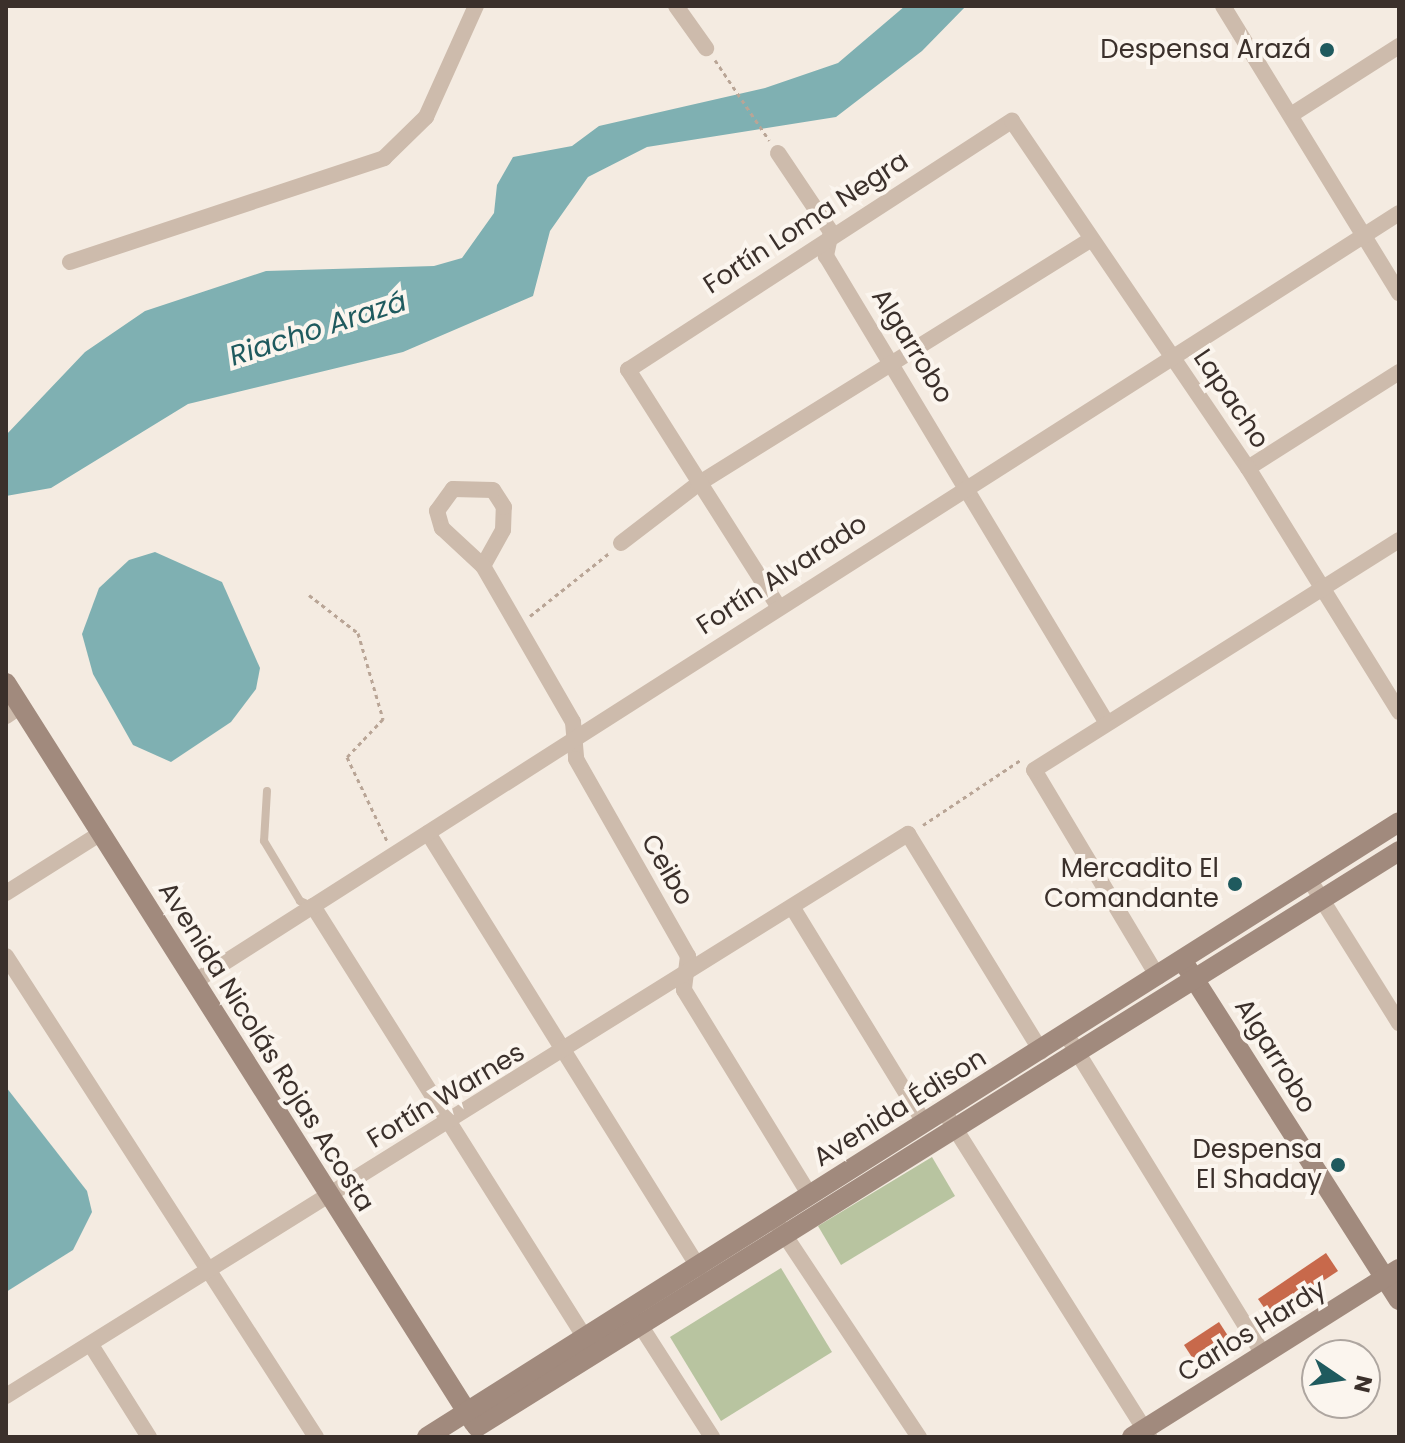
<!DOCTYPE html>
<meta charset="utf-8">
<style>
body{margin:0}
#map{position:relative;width:1405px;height:1443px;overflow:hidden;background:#f4ebe1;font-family:Poppins,sans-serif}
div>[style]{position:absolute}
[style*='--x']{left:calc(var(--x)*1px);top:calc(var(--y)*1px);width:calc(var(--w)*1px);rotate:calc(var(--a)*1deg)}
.green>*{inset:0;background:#b8c4a0}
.water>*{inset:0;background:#7fb0b2}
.building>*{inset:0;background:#c8694b}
.path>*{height:3px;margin-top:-1.5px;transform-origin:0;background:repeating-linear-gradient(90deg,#b9a596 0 4px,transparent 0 8px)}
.lane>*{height:8px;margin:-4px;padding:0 4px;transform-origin:4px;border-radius:4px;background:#cdbbac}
.street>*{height:16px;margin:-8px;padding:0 8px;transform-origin:8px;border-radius:8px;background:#cdbbac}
.secondary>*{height:20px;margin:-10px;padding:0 10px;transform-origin:10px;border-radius:10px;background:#a18a7d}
.dots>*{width:22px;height:22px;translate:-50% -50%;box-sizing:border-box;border:4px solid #fbf5ee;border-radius:50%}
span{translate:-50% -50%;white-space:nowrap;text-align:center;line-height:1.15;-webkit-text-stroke:8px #fbf5ee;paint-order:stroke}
.poi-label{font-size:26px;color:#3b302b}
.right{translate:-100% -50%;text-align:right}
.street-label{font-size:26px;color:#3b302b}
.water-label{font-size:28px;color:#1f5a5e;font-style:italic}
.frame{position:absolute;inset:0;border:8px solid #3b302b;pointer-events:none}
.north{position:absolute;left:1301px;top:1339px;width:80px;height:80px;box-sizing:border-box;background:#fbf5ee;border:2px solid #aea6a0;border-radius:50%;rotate:103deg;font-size:22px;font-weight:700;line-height:32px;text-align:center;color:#3b302b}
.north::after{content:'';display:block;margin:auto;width:28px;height:36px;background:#1f5a5e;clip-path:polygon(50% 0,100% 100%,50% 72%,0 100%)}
</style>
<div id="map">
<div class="green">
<div style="clip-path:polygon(932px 1157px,955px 1196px,841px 1265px,818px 1226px)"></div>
<div style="clip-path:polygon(781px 1268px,832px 1352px,721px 1421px,670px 1337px)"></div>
</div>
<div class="water">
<div style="clip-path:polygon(905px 6px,966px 6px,922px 51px,836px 117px,647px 147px,588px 177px,550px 231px,533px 296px,403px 352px,188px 404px,51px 488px,6px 496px,6px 435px,85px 352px,145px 311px,266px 271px,434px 266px,462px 258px,494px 213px,497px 185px,513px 157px,572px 146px,599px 126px,765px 88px,838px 63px)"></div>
<div style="clip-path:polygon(155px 552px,222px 582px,260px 668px,256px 689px,231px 722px,171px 762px,133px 745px,93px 674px,82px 634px,99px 588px,129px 560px)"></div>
<div style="clip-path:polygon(6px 1087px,87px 1191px,92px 1212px,73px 1250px,6px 1292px)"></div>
</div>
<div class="building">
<div style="clip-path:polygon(1326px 1253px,1338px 1271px,1270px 1316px,1258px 1299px)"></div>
<div style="clip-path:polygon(1219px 1322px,1232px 1342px,1197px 1365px,1184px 1345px)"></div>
</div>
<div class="path">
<div style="--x:715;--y:60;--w:97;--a:56"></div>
<div style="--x:309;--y:595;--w:62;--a:37.8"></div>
<div style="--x:358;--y:633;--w:90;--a:73.8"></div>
<div style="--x:383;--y:719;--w:52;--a:133.5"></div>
<div style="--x:347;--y:757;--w:93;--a:64.5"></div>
<div style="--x:530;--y:616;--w:100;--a:-38.5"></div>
<div style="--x:923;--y:825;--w:119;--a:-33.7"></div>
</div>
<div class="lane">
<div style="--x:267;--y:791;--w:50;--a:93.4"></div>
<div style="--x:264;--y:841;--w:70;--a:59"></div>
<div style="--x:300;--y:901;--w:13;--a:23"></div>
</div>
<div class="street">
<div style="--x:676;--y:6;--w:52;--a:54.5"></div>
<div style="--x:1223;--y:6;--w:337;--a:58.5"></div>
<div style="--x:1294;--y:113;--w:125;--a:-32.5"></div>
<div style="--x:778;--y:153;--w:95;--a:56.1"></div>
<div style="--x:831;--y:232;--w:25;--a:102"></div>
<div style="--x:826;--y:256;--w:541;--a:58.98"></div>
<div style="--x:70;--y:262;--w:331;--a:-18.3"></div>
<div style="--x:384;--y:158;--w:59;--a:-44.3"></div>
<div style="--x:426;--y:117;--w:122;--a:-65.8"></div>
<div style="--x:1248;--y:468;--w:179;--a:-32.4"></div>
<div style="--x:621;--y:543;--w:97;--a:-37.5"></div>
<div style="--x:698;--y:484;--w:462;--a:-31.9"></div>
<div style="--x:483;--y:566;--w:41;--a:-60.9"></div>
<div style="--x:503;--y:530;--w:23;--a:-88"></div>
<div style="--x:504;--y:507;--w:20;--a:-123"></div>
<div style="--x:493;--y:490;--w:40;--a:-178.6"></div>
<div style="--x:453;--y:489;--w:27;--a:126"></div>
<div style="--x:437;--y:511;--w:18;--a:74"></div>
<div style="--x:442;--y:528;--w:56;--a:42.8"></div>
<div style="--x:483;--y:566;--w:180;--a:60"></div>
<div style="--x:573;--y:722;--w:37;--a:85"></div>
<div style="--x:576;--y:759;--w:227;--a:60.4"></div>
<div style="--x:688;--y:956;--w:34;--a:97"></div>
<div style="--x:684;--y:990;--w:239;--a:58.5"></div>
<div style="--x:778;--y:606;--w:280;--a:-122.4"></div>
<div style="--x:628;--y:370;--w:458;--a:-33"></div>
<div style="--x:1012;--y:121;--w:420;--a:55.8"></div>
<div style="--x:1248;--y:468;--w:287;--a:58.2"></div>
<div style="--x:6;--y:716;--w:18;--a:-34"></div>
<div style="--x:428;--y:833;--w:513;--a:58.08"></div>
<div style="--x:1309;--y:879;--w:170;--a:58"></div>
<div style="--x:6;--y:893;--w:112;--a:-32.3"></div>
<div style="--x:313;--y:906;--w:514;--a:57.79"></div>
<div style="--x:794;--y:910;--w:249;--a:58.5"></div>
<div style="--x:6;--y:956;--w:572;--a:57.2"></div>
<div style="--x:1158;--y:977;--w:241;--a:-120.9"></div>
<div style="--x:1034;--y:770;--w:431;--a:-32.2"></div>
<div style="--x:194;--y:982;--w:1429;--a:-32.54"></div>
<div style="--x:1071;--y:1042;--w:366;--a:58.4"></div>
<div style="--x:944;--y:1111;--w:385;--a:57.8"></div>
<div style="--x:778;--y:1225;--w:255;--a:56.4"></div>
<div style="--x:635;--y:1317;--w:143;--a:57.3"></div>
<div style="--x:91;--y:1345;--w:109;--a:57.8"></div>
<div style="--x:6;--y:1396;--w:1063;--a:-31.93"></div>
<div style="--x:908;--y:834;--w:255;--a:58.5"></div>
</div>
<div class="secondary">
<div style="--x:6;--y:683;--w:876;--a:57.69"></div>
<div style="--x:1186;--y:966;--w:396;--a:57.5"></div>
<div style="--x:477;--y:1427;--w:1087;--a:-31.99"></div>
<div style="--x:427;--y:1437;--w:1150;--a:-32.32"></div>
<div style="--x:1132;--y:1437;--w:315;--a:-32.2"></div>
</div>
<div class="dots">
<div style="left:1327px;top:50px;background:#1f5a5e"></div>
<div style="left:1235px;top:884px;background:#1f5a5e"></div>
<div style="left:1338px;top:1165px;background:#1f5a5e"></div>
</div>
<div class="poi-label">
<span class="right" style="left:1311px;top:50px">Despensa Arazá</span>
<span class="right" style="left:1219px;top:884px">Mercadito El<br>Comandante</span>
<span class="right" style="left:1322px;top:1165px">Despensa<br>El Shaday</span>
</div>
<div class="street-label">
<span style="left:806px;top:223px;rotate:-33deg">Fortín Loma Negra</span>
<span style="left:912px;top:346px;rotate:58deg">Algarrobo</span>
<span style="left:1231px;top:399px;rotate:56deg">Lapacho</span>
<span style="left:782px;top:575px;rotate:-33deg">Fortín Alvarado</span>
<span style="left:667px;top:870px;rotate:60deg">Ceibo</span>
<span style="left:266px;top:1047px;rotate:58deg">Avenida Nicolás Rojas Acosta</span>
<span style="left:1275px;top:1056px;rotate:58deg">Algarrobo</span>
<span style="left:446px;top:1096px;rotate:-31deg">Fortín Warnes</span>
<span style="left:900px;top:1108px;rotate:-32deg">Avenida Édison</span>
<span style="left:1252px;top:1331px;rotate:-32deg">Carlos Hardy</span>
</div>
<div class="water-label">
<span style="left:318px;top:329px;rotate:-18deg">Riacho Arazá</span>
</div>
<div class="frame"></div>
<div class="north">N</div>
</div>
